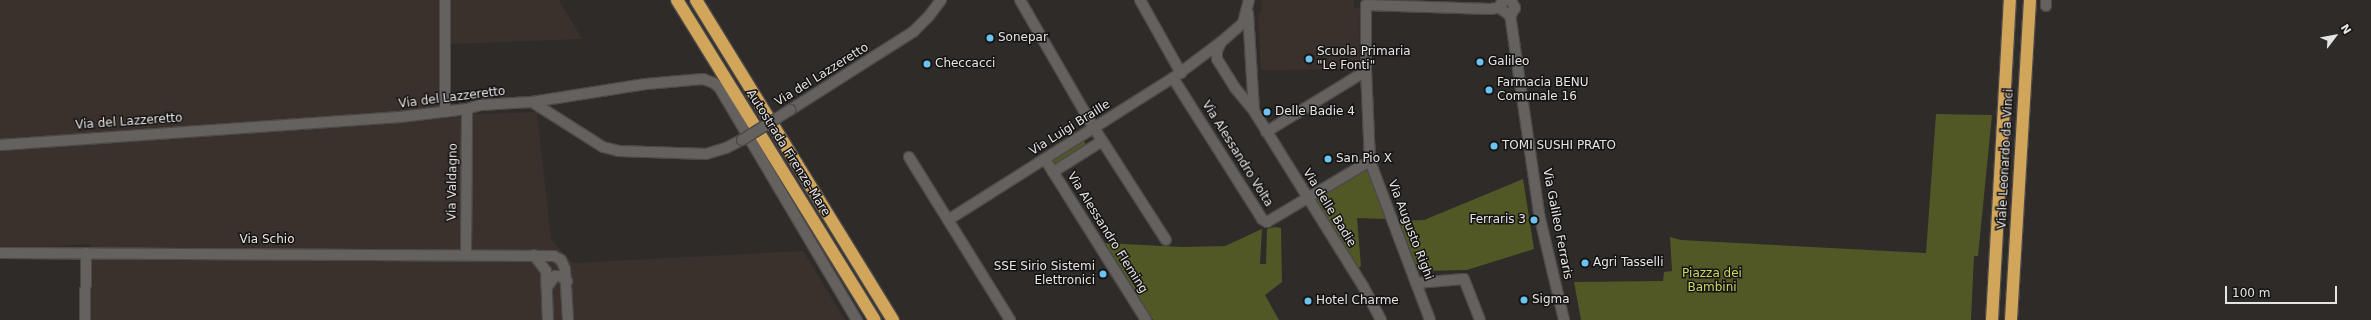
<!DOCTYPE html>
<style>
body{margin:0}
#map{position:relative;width:2371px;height:320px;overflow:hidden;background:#2e2b29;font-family:"DejaVu Sans",sans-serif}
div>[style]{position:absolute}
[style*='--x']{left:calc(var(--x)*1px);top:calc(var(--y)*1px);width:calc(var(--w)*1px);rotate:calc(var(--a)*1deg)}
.built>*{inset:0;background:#3b312c}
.green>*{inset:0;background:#525726}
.roads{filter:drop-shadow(1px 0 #4c4a49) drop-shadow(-1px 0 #4c4a49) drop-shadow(0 1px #4c4a49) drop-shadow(0 -1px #4c4a49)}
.minor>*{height:10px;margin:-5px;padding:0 5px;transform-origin:5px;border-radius:5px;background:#65615f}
.highway>*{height:12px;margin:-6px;padding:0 6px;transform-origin:6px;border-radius:6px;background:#d1a55a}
.bridges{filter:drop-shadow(1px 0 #4c4a49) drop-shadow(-1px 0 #4c4a49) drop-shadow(0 1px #4c4a49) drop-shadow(0 -1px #4c4a49)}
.minor-bridge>*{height:10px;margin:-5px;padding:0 5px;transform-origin:5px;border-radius:5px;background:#65615f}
.dots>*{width:11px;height:11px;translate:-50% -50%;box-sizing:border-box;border:2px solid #151313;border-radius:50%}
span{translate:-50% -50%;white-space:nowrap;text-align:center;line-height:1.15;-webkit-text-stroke:3px #151313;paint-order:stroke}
.poi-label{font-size:12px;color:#e7e5e4}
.left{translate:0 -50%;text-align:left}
.right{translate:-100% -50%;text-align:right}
.street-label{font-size:12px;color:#e7e5e4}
.park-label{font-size:12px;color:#ccd762}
.north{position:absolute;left:2315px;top:16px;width:40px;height:40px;-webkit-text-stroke:3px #151313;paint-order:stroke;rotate:58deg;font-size:11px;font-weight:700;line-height:16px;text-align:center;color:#e7e5e4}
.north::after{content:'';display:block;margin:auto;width:14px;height:18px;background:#e7e5e4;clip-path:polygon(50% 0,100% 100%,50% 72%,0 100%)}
.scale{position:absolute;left:2225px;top:286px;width:112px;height:18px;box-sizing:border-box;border:2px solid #e7e5e4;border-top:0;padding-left:5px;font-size:12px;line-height:14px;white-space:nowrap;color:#e7e5e4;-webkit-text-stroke:3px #151313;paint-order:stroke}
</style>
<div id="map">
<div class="built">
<div style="clip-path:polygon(0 0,559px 0,582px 39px,451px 44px,450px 115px,537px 112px,551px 240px,573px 263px,803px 251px,845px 320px,88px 320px,90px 244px,0 250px)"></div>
<div style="clip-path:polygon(1261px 0,1354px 0,1354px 8px,1360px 8px,1359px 67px,1355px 69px,1261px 70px,1258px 15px,1262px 11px)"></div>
</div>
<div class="green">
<div style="clip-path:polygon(1936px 114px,1992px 115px,1978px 256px,1974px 256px,1971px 320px,1581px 320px,1574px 282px,1663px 281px,1664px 272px,1672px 271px,1670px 237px,1681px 240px,1926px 253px)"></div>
<div style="clip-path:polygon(1083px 139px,1086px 145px,1054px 165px,1051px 160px)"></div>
<div style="clip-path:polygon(1367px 166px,1388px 219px,1357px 218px,1361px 266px,1357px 269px,1315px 198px)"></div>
<div style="clip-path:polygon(1523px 179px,1534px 249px,1467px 270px,1418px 271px,1399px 221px,1424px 220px)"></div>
<div style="clip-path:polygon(1275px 227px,1281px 228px,1282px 282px,1265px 295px,1279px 320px,1153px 320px,1105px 243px,1182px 247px,1225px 246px,1262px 229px,1260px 264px,1266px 264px,1267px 229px)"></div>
</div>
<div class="roads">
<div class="minor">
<div style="--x:1020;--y:0;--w:148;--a:60"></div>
<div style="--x:1094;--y:128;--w:133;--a:57.3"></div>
<div style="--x:1140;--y:0;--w:84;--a:60.7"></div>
<div style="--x:1249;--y:0;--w:24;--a:105"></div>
<div style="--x:1243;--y:23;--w:29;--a:139"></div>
<div style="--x:1221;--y:42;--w:10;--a:114"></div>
<div style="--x:1217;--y:51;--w:8;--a:90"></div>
<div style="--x:1217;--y:59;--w:34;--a:58"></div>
<div style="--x:1235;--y:88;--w:30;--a:50"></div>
<div style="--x:1254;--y:111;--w:206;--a:58.1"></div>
<div style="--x:1363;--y:286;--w:38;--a:62"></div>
<div style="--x:1505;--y:0;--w:6;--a:135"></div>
<div style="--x:1501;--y:4;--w:5;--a:90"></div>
<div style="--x:1501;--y:9;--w:9;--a:36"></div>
<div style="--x:1508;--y:14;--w:4;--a:-14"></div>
<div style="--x:1512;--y:13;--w:6;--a:-59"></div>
<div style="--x:1515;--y:8;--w:9;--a:-117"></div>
<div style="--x:2046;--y:6;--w:6;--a:-90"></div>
<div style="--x:1248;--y:13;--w:98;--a:86.5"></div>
<div style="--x:1510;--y:14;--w:202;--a:81.7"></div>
<div style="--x:1539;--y:214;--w:109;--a:76.7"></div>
<div style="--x:1173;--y:78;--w:167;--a:57.7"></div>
<div style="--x:1262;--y:219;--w:6;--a:31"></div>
<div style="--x:1267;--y:222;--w:120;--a:-30.6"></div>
<div style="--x:532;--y:102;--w:115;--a:-9"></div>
<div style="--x:646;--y:84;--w:57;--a:-5"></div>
<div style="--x:703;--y:79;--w:12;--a:20"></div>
<div style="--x:714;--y:83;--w:6;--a:39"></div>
<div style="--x:719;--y:87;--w:271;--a:59.4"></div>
<div style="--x:790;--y:110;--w:146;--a:-32.4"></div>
<div style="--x:913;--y:32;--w:23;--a:-45"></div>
<div style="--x:929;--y:16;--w:20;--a:-53"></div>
<div style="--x:445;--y:112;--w:112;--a:-90"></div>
<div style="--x:1266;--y:132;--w:117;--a:-31.4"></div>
<div style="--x:0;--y:145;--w:401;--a:-4"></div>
<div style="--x:400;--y:117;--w:67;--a:-6.8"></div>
<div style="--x:467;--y:109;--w:14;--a:-17"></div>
<div style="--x:480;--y:105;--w:52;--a:-3.3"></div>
<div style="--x:532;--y:102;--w:84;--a:32.4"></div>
<div style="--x:603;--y:147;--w:16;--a:14"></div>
<div style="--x:619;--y:151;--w:87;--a:2"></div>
<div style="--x:706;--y:154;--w:21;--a:-17"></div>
<div style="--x:726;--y:148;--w:18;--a:-27"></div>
<div style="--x:909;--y:157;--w:192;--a:58.2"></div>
<div style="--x:1045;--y:159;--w:190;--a:57.9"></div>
<div style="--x:1053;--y:172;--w:58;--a:-32.3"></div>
<div style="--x:948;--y:220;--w:266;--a:-32.3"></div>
<div style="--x:1173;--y:78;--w:60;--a:-36.9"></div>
<div style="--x:0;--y:253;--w:554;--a:0.31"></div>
<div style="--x:554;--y:256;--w:8;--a:30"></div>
<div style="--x:561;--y:260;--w:10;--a:66"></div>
<div style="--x:565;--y:269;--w:51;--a:86.6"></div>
<div style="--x:466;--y:255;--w:146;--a:-89.6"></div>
<div style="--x:534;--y:255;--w:20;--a:53"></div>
<div style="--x:546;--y:271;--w:49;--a:87.7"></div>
<div style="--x:1416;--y:283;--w:48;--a:-4.8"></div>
<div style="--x:1464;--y:279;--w:44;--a:68.7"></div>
<div style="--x:547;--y:287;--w:14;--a:-54"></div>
<div style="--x:555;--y:276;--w:5;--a:0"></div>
<div style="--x:560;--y:276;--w:9;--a:36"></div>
<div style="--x:85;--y:320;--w:67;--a:-89.1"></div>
<div style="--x:1430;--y:320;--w:170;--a:-110.7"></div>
<div style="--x:1370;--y:161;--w:90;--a:-92.5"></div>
<div style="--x:1366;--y:71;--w:66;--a:-90"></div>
<div style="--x:1366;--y:5;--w:125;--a:1.8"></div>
<div style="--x:1491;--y:9;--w:10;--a:-11"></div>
</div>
<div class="highway">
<div style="--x:677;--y:0;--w:376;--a:58.3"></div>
<div style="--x:696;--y:0;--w:376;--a:58.4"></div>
<div style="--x:1992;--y:320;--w:321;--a:-86.8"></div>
<div style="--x:2011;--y:320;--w:321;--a:-86.6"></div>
</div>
</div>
<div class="bridges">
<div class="minor-bridge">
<div style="--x:742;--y:140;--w:57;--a:-32"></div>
</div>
</div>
<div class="dots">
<div style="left:990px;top:38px;background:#6bc3f2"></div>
<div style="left:1309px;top:59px;background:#6bc3f2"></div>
<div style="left:1480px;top:62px;background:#6bc3f2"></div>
<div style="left:927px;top:64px;background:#6bc3f2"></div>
<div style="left:1489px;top:90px;background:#6bc3f2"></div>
<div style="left:1267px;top:112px;background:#6bc3f2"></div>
<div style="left:1494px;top:146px;background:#6bc3f2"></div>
<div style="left:1328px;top:159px;background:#6bc3f2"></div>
<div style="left:1534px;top:220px;background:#6bc3f2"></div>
<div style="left:1585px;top:263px;background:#6bc3f2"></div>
<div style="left:1103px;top:274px;background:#6bc3f2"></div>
<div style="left:1524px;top:300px;background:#6bc3f2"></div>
<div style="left:1308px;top:301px;background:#6bc3f2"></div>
</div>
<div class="poi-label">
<span class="left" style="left:998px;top:38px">Sonepar</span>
<span class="left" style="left:1317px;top:59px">Scuola Primaria<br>"Le Fonti"</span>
<span class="left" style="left:1488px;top:62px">Galileo</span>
<span class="left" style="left:935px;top:64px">Checcacci</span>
<span class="left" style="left:1497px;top:90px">Farmacia BENU<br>Comunale 16</span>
<span class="left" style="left:1275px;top:112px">Delle Badie 4</span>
<span class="left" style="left:1502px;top:146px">TOMI SUSHI PRATO</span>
<span class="left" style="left:1336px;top:159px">San Pio X</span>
<span class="right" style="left:1526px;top:220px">Ferraris 3</span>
<span class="left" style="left:1593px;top:263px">Agri Tasselli</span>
<span class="right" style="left:1095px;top:274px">SSE Sirio Sistemi<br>Elettronici</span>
<span class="left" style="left:1532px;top:300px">Sigma</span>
<span class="left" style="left:1316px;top:301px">Hotel Charme</span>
</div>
<div class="street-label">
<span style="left:822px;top:75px;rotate:-32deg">Via del Lazzeretto</span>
<span style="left:452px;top:98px;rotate:-7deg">Via del Lazzeretto</span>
<span style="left:129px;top:122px;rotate:-4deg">Via del Lazzeretto</span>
<span style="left:1070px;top:128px;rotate:-32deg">Via Luigi Braille</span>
<span style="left:788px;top:153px;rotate:58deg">Autostrada Firenze-Mare</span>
<span style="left:1237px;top:154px;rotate:58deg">Via Alessandro Volta</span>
<span style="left:2006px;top:159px;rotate:-87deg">Viale Leonardo da Vinci</span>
<span style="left:453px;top:182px;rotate:-89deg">Via Valdagno</span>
<span style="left:1329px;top:208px;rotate:58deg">Via delle Badie</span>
<span style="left:1557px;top:224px;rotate:79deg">Via Galileo Ferraris</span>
<span style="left:1410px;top:230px;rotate:69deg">Via Augusto Righi</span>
<span style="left:1107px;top:233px;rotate:58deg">Via Alessandro Fleming</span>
<span style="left:267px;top:240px">Via Schio</span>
</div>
<div class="park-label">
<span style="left:1712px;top:281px">Piazza dei<br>Bambini</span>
</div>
<div class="north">N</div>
<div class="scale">100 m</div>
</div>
